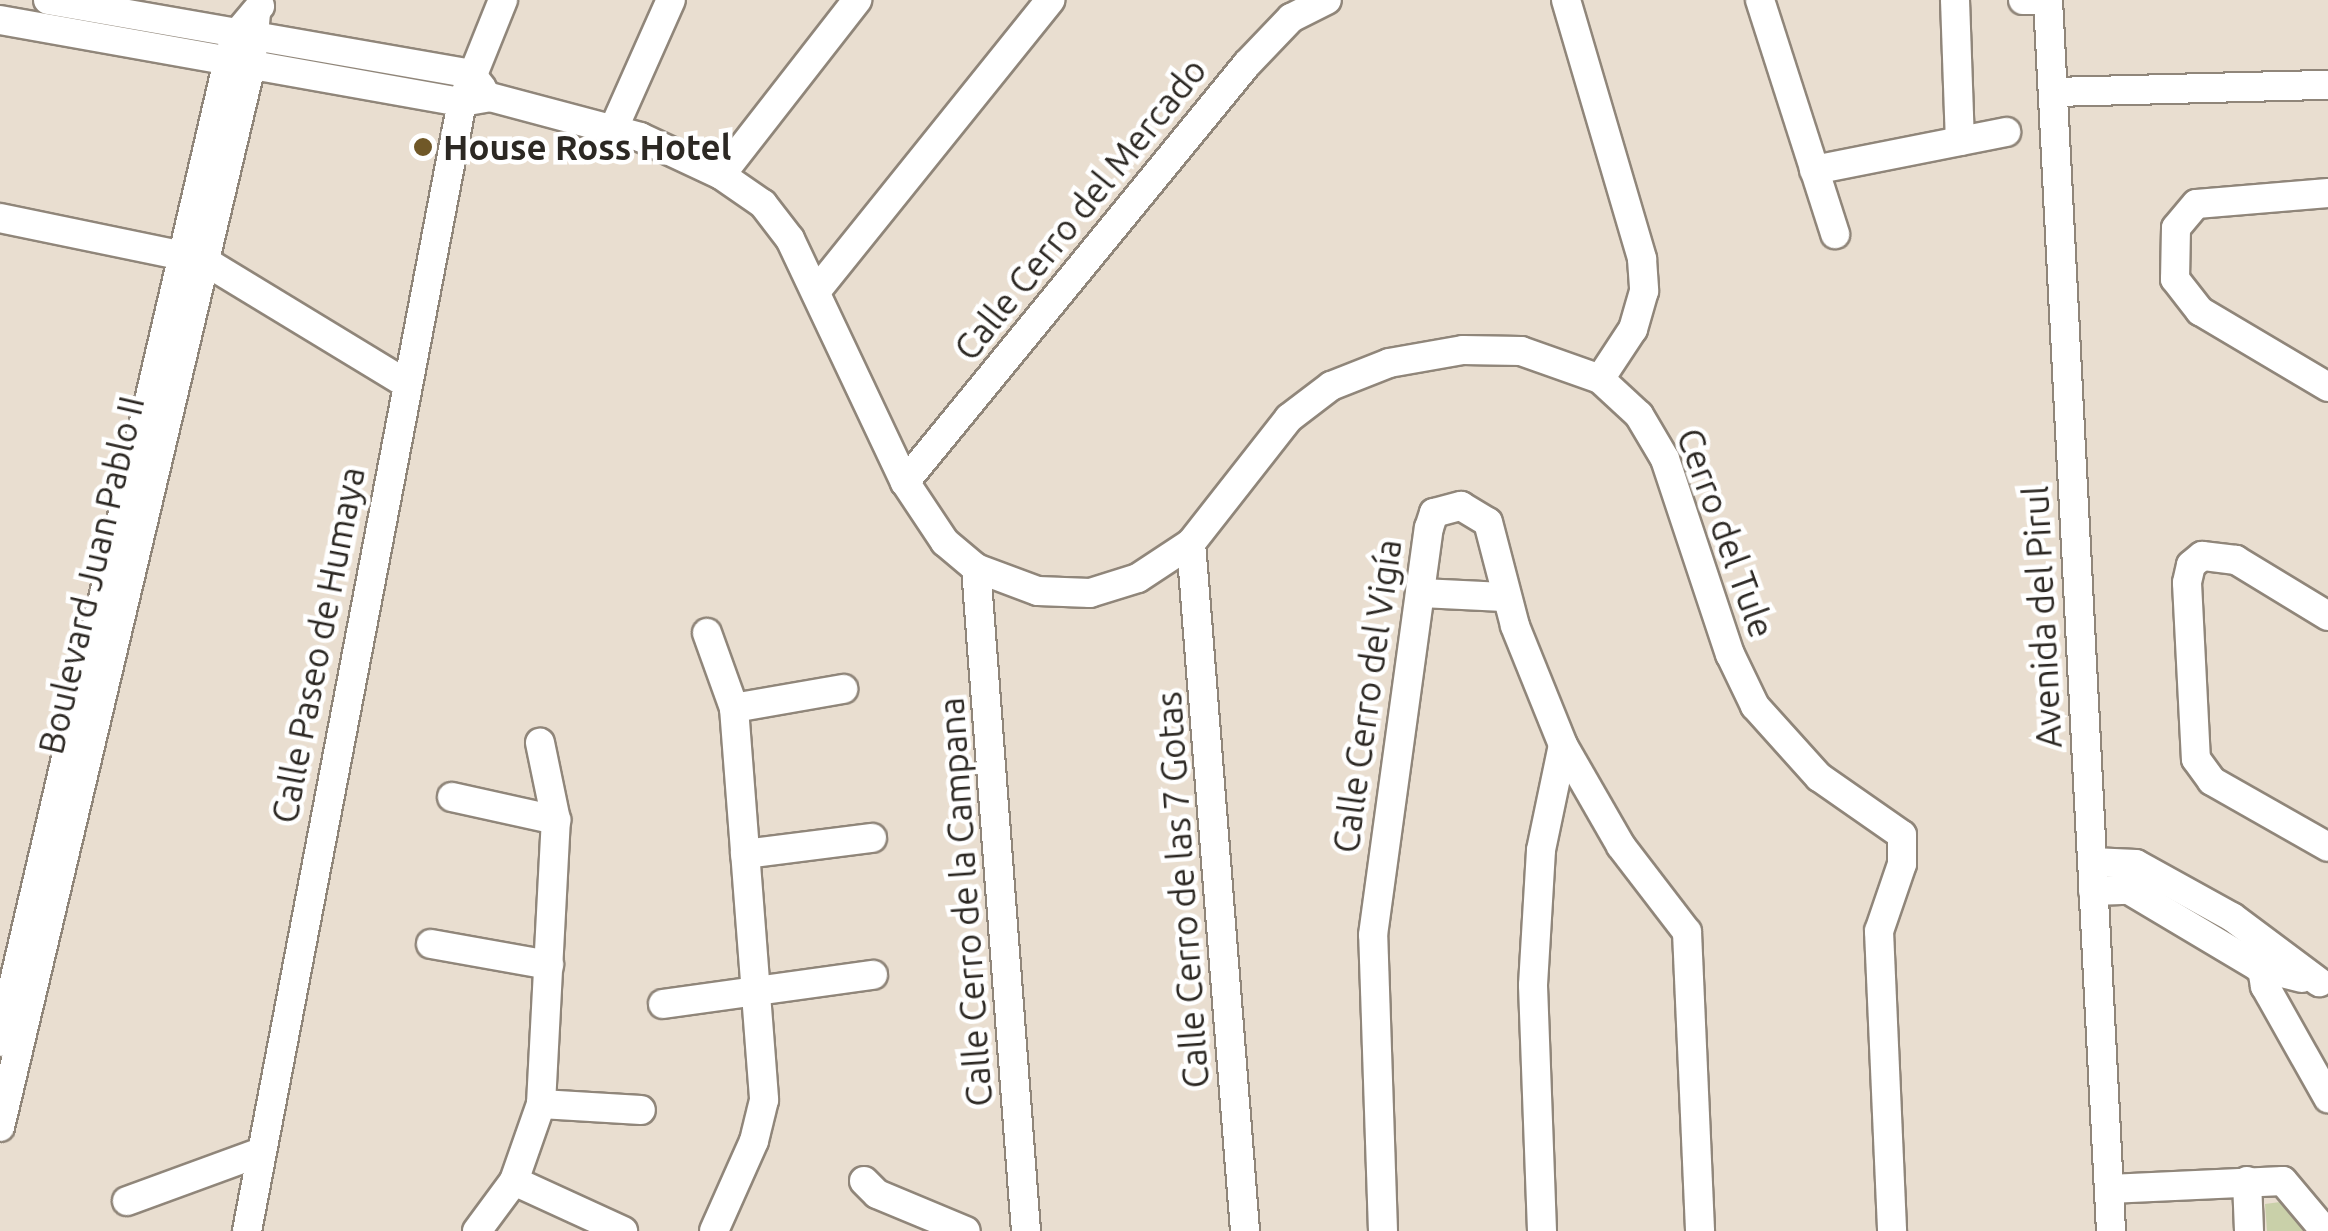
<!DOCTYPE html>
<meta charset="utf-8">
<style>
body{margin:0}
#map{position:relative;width:2328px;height:1231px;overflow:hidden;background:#e9ded0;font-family:Ubuntu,sans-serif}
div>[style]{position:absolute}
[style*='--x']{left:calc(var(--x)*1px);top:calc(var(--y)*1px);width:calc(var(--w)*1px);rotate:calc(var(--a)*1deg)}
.green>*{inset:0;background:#c9d0a9}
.roads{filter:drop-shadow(2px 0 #90867a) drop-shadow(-2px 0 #90867a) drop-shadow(0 2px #90867a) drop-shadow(0 -2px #90867a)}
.minor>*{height:28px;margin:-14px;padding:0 14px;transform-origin:14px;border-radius:14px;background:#fff}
.dots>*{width:28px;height:28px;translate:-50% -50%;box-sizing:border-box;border:5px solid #fff;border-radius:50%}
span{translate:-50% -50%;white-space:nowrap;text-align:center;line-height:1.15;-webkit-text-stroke:9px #fff;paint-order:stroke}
.poi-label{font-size:35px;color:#2c2823;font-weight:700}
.left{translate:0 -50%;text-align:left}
.street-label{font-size:35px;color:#2c2823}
</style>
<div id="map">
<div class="green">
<div style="clip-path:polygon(2280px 1202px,2304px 1231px,2267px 1231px,2265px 1204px)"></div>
</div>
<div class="roads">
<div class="minor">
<div style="--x:48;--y:0;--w:429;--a:9.9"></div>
<div style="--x:471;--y:74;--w:18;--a:52"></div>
<div style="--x:1566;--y:0;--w:270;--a:73.6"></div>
<div style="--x:1642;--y:259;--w:32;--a:86"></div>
<div style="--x:1644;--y:291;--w:40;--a:106"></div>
<div style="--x:1633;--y:329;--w:60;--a:123.4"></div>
<div style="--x:1760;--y:0;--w:246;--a:72.2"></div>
<div style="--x:1955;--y:0;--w:141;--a:88"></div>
<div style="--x:2023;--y:0;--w:25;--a:2"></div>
<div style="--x:2048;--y:0;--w:1233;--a:87.07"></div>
<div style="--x:0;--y:20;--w:469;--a:10.1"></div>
<div style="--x:462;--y:102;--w:28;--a:-10"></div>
<div style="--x:490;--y:97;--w:155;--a:14.9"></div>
<div style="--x:640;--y:137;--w:89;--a:25.1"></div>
<div style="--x:721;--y:175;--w:51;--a:34.6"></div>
<div style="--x:763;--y:204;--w:44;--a:52.4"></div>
<div style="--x:790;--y:239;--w:269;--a:64.7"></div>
<div style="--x:905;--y:482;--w:72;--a:56.3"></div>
<div style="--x:945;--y:542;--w:40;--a:40"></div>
<div style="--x:976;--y:568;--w:66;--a:20.4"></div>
<div style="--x:1038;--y:591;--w:52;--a:2.2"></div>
<div style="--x:1090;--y:593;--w:50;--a:-17.4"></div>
<div style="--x:1138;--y:578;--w:64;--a:-33.4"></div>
<div style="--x:1191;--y:543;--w:159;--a:-51.9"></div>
<div style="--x:1289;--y:418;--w:53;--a:-37.3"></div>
<div style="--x:1331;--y:386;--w:62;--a:-21.6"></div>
<div style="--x:1389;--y:363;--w:75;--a:-10"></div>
<div style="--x:1463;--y:350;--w:58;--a:1"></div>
<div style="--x:1521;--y:351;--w:84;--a:19.5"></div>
<div style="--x:1600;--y:379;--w:53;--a:42.7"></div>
<div style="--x:1639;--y:415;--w:51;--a:59.4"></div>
<div style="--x:1665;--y:459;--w:206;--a:71.6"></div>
<div style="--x:1730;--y:654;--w:58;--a:64.3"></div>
<div style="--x:1755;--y:706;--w:96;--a:48"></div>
<div style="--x:1819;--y:777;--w:101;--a:34.9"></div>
<div style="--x:1902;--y:835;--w:29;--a:90"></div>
<div style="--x:1902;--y:864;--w:71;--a:108.9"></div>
<div style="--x:1879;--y:931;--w:300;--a:87.5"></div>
<div style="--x:2054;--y:92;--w:274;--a:-1.5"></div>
<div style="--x:613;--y:130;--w:142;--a:-66"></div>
<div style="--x:1814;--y:170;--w:196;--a:-11.2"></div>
<div style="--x:721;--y:175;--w:222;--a:-52.1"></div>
<div style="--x:2328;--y:193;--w:132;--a:175.2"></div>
<div style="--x:2196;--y:204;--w:31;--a:130"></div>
<div style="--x:2176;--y:228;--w:51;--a:91.1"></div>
<div style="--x:2175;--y:279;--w:41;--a:52"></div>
<div style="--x:2200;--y:311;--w:149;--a:30.7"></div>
<div style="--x:0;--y:218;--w:207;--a:11.7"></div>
<div style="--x:203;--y:260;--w:237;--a:31.3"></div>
<div style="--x:818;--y:289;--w:371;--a:-51.2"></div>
<div style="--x:905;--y:482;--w:540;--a:-50.71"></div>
<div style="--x:1247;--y:64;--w:64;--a:-46.3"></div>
<div style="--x:1291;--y:18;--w:40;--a:-26.6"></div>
<div style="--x:1191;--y:543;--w:690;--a:85.51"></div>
<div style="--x:976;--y:568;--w:665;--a:85.69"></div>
<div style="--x:1420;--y:593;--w:85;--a:2.7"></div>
<div style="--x:2328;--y:616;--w:108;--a:-148.7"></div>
<div style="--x:2236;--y:560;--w:34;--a:-173"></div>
<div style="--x:2202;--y:556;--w:14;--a:141"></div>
<div style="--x:2191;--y:565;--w:18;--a:103"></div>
<div style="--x:2187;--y:583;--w:176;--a:87.1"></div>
<div style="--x:2196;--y:759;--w:27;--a:54"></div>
<div style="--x:2212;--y:781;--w:133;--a:29.6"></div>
<div style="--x:707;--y:633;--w:80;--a:70.2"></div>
<div style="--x:734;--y:708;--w:393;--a:85.6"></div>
<div style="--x:764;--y:1100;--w:42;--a:103.7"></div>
<div style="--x:754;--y:1141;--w:98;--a:114"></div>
<div style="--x:734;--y:708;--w:111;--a:-9.9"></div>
<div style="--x:452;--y:797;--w:107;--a:12.5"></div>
<div style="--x:745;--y:854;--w:128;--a:-7.2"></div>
<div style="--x:2092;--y:862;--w:44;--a:2.6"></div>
<div style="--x:2136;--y:864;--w:110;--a:28.9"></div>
<div style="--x:2232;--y:917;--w:109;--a:36.8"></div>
<div style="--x:2093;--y:891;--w:36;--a:-2"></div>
<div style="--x:2129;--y:890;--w:150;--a:30.8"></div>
<div style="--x:2258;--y:967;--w:45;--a:14"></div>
<div style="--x:431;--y:944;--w:120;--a:10.1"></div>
<div style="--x:2259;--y:952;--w:35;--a:80"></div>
<div style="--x:2265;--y:986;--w:129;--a:60.6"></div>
<div style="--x:663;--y:1004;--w:212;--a:-7.9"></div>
<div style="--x:0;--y:1042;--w:1007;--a:-76.92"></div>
<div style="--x:228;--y:61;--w:26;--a:-74"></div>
<div style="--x:235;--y:36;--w:39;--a:-50"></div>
<div style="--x:541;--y:1104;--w:100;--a:3.4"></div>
<div style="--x:0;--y:1127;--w:1091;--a:-76.7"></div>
<div style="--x:251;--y:65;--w:52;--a:-84.5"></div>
<div style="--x:514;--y:1181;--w:120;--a:24.6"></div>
<div style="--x:864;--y:1181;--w:18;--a:45"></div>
<div style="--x:877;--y:1194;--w:96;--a:22.6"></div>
<div style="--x:2247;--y:1181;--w:50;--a:87.7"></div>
<div style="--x:2109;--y:1189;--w:174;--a:-2.6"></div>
<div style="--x:2283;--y:1181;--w:65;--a:50"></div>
<div style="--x:127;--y:1201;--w:143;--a:-20.1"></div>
<div style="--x:247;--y:1231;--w:1149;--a:-79.22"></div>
<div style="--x:462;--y:102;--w:110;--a:-68.1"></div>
<div style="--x:477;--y:1231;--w:62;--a:-53.5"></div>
<div style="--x:514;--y:1181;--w:82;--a:-70.7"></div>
<div style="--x:541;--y:1104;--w:284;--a:-87"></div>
<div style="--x:556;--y:820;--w:79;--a:-101.7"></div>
<div style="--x:1383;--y:1231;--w:296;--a:-91.9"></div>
<div style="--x:1373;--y:935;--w:411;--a:-82.2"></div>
<div style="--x:1429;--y:528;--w:16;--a:-72"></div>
<div style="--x:1434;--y:513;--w:28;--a:-15"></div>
<div style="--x:1461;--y:506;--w:31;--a:31"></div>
<div style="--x:1488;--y:522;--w:107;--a:75.4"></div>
<div style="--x:1515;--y:626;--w:128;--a:68"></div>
<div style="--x:1563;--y:745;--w:116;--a:60.1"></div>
<div style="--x:1621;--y:846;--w:108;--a:52.5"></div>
<div style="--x:1687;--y:932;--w:299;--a:87.5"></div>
<div style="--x:1542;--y:1231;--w:246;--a:-92.1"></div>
<div style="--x:1533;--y:985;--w:135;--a:-86.6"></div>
<div style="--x:1541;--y:850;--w:107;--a:-78.2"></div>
</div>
</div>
<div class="dots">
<div style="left:423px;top:147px;background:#705828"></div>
</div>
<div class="poi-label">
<span class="left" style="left:443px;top:147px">House Ross Hotel</span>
</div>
<div class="street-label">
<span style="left:1080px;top:209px;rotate:-51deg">Calle Cerro del Mercado</span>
<span style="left:1726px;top:533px;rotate:70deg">Cerro del Tule</span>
<span style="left:91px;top:575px;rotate:-77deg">Boulevard Juan Pablo II</span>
<span style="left:2042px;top:617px;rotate:-93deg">Avenida del Pirul</span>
<span style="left:318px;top:645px;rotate:-79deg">Calle Paseo de Humaya</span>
<span style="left:1367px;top:696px;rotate:-82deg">Calle Cerro del Vigía</span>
<span style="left:1182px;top:890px;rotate:-94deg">Calle Cerro de las 7 Gotas</span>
<span style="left:965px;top:902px;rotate:-94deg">Calle Cerro de la Campana</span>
</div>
</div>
